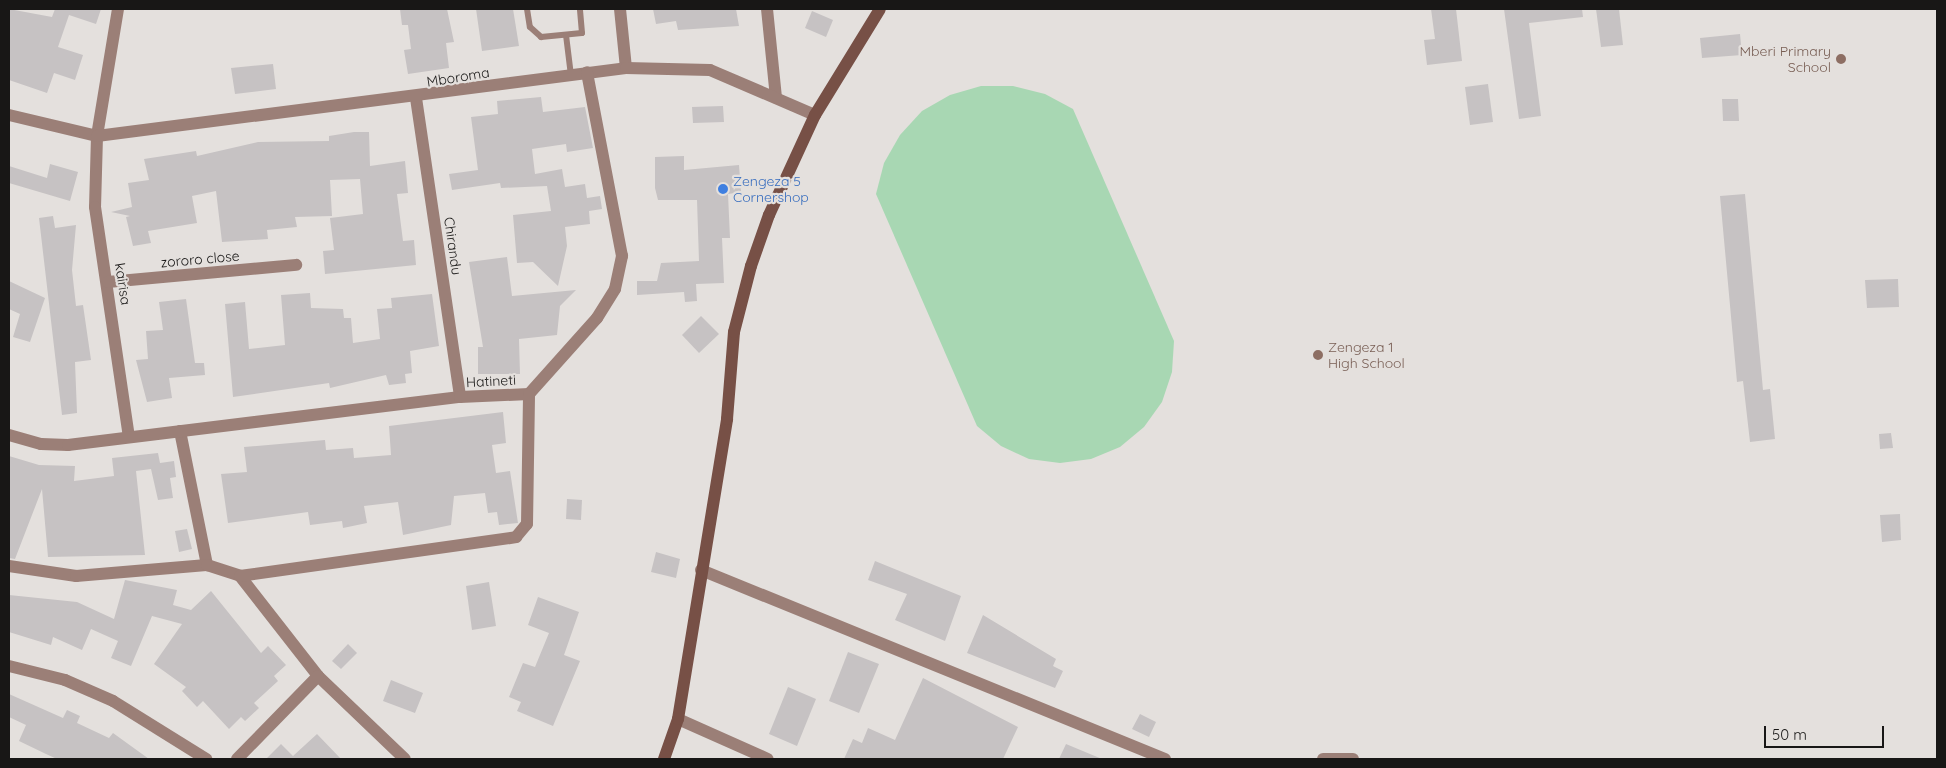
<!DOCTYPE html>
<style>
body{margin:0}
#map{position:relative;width:1946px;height:768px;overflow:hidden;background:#e4e0dd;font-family:Quicksand,sans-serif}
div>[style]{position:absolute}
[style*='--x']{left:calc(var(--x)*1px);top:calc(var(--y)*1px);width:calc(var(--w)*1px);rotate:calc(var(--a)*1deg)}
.green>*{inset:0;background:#a8d7b3}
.building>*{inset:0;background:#c6c2c3}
.lane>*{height:6px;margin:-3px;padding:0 3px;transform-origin:3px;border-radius:3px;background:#9b7f77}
.street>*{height:12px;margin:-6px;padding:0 6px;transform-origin:6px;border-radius:6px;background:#9b7f77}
.secondary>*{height:12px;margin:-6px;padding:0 6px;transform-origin:6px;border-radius:6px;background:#775046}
.dots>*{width:14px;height:14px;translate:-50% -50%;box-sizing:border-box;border:2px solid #e4e0dd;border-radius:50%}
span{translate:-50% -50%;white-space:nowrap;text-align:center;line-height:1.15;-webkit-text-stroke:4.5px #e4e0dd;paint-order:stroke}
.education-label{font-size:14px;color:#785e54}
.right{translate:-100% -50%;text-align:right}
.left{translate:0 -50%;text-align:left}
.street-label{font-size:14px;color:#181716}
.shop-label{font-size:14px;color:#366cbe}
.frame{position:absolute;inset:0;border:10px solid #181716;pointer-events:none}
.scale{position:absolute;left:1764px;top:726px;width:120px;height:22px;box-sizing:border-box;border:2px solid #181716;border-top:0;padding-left:6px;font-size:15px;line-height:18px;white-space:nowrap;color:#181716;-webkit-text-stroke:4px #e4e0dd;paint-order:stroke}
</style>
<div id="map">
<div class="green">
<div style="clip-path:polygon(981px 86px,1013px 86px,1045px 94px,1073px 109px,1174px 341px,1172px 372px,1162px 402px,1144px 427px,1120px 447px,1091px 459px,1060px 463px,1029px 459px,1001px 446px,977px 426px,876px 194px,884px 163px,900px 135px,922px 111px,950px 95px)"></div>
</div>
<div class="building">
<div style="clip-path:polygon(9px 9px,52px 17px,55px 9px,101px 9px,96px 24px,69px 15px,58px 47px,83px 55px,75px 80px,54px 73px,47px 93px,9px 80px)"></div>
<div style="clip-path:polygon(400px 9px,447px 9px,454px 42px,446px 43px,449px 68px,408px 74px,404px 50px,411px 49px,408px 25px,402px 25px)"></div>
<div style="clip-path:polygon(476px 9px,513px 9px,519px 46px,482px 51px)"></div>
<div style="clip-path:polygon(653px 9px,736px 9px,739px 26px,678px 30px,676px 21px,656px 24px)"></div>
<div style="clip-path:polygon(1431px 9px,1456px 9px,1462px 61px,1427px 65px,1424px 40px,1435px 39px)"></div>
<div style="clip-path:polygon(1504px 9px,1582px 9px,1583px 17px,1529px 23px,1541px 116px,1519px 119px)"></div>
<div style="clip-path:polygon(1596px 9px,1619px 9px,1623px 45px,1601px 47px)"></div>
<div style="clip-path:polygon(812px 11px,833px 20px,826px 37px,805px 28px)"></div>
<div style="clip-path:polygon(1740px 34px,1742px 55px,1702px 58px,1700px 38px)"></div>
<div style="clip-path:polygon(273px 64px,276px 89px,235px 94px,231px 68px)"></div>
<div style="clip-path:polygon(1488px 84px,1493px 122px,1470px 125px,1465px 87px)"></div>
<div style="clip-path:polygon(541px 97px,543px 112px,585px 107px,593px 148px,567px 152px,566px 144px,532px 149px,535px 174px,562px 169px,565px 187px,585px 184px,587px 198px,600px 196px,602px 209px,589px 211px,590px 224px,565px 227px,567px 246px,558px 286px,533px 262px,517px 263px,513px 215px,551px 211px,547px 186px,501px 188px,500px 183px,452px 190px,449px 174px,478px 170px,471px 117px,498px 114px,497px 101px)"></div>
<div style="clip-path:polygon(1722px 99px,1738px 99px,1739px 121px,1723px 121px)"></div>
<div style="clip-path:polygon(723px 106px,724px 122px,693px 123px,692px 107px)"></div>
<div style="clip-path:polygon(354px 132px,369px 132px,370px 166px,405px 161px,408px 193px,397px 194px,403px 241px,414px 240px,416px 265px,325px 274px,323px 251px,334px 250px,330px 218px,363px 214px,360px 179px,330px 180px,332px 216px,295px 217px,297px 227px,267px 230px,268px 239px,222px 242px,216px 191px,192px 196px,197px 223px,148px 231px,151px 243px,133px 246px,126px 217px,130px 216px,111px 212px,132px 207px,128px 183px,149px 180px,144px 159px,196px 151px,197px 156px,258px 142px,329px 141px,329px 136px)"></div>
<div style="clip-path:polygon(684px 156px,684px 170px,739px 165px,741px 192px,728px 194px,730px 238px,722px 238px,724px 283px,696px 284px,697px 301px,685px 302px,684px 292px,637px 295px,637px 281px,657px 281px,661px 263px,699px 261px,697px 200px,658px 200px,655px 188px,655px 157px)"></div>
<div style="clip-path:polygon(50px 164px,78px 172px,70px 201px,9px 183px,9px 166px,47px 178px)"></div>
<div style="clip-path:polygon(1745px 194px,1763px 390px,1770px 389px,1775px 439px,1750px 442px,1743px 381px,1737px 382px,1720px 196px)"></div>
<div style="clip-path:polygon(53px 216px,55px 228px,76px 225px,72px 270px,76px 306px,83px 305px,91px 360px,75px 362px,77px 413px,62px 415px,39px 218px)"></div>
<div style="clip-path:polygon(507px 257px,512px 296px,576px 290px,560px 306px,557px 335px,519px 339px,520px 374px,478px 374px,478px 347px,483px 347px,469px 262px)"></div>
<div style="clip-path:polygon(1898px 279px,1899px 307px,1867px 308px,1865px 280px)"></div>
<div style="clip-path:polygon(9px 281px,45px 298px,30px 342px,13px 337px,20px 314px,9px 309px)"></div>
<div style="clip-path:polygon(310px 293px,311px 308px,343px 309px,344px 318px,351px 318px,353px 343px,380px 339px,377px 309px,392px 308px,391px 298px,432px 294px,439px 346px,410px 351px,412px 373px,405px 374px,406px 383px,389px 385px,386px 375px,330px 388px,329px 383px,233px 397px,225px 304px,245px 302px,249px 349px,285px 345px,281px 295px)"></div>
<div style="clip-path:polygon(186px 299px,195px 363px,204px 363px,205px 375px,169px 378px,172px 398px,147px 402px,136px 360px,148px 359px,146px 331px,163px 330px,159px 302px)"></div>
<div style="clip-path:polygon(701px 316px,719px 334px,699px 353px,682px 335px)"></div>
<div style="clip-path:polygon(503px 412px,506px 443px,492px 445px,496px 473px,510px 471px,518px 523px,499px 525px,497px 512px,488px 513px,485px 493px,454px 496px,451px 525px,403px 535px,398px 502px,364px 506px,367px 523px,343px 528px,342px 521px,310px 525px,308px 512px,228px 523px,221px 474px,247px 472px,244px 447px,325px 440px,326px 450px,353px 448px,354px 458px,391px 455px,389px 426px)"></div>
<div style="clip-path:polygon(1891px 433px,1893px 448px,1880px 449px,1879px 434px)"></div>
<div style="clip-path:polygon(158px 453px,160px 463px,174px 461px,176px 477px,170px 478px,173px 498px,158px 500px,151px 469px,136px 471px,145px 555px,48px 557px,42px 489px,15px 559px,9px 558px,9px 456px,39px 465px,75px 466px,74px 481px,114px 476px,112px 458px)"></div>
<div style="clip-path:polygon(567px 499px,582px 500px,581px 520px,566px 519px)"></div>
<div style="clip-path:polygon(1900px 514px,1901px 540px,1882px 542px,1880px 515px)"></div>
<div style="clip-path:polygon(187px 529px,192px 549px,179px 552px,175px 531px)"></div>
<div style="clip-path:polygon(656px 552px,680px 559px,676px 578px,651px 572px)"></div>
<div style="clip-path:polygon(875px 561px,961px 596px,945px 641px,895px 620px,907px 594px,868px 580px)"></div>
<div style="clip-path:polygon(125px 580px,177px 590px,173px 605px,191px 610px,211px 591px,261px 653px,268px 646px,286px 665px,274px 676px,278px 681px,254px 703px,259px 708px,245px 721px,241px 717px,229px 729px,203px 701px,197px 707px,182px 691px,186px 687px,154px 664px,182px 624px,152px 616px,131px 666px,111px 658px,118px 641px,91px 629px,82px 650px,53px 637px,51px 645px,9px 632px,9px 595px,77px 602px,114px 619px)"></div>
<div style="clip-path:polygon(489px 582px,496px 626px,472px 630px,466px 586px)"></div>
<div style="clip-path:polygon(538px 597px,579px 612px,564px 655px,580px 661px,553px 726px,517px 711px,521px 702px,509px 697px,523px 663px,535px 667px,549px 633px,528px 625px)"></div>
<div style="clip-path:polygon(983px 615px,1056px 659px,1053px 666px,1063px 671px,1055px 688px,967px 653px)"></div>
<div style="clip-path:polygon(348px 644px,357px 653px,341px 669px,332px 661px)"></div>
<div style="clip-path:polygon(848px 652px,879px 664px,859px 713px,829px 701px)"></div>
<div style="clip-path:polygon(923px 678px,1018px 727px,1003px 759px,844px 759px,853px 739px,862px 743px,868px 728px,895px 740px)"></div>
<div style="clip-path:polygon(391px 680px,423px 693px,415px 713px,383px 701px)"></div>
<div style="clip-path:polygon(788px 687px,816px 699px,797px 746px,769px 734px)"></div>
<div style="clip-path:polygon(9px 694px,63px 718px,67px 710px,80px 716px,77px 723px,109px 738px,113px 733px,149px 759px,57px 759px,46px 754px,19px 741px,26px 725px,9px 717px)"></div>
<div style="clip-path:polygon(1140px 714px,1156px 722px,1149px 737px,1132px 729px)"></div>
<div style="clip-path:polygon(317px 734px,341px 759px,266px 759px,281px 744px,293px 756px)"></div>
<div style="clip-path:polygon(1066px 744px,1102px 759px,1059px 759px)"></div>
</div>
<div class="lane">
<div style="--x:527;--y:9;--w:18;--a:81"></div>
<div style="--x:530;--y:27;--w:15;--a:42"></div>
<div style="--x:541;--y:37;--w:41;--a:-5.6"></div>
<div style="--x:582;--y:33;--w:24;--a:-95"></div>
<div style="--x:566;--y:35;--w:39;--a:83"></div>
</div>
<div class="street">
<div style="--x:118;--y:9;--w:129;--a:99.4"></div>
<div style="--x:97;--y:136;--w:71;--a:91.6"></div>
<div style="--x:95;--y:207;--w:232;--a:81.6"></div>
<div style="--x:620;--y:9;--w:59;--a:84.2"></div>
<div style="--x:767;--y:9;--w:89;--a:84.2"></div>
<div style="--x:416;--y:98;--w:302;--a:81.6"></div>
<div style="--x:9;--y:115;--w:90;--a:13.4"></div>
<div style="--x:97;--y:136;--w:533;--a:-7.32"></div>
<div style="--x:626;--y:68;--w:84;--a:1.4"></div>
<div style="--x:710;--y:70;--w:114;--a:23.2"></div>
<div style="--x:108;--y:282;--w:189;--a:-5.2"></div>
<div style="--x:180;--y:431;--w:137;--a:78.6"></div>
<div style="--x:9;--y:435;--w:33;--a:16"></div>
<div style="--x:41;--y:444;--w:27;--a:2"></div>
<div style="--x:68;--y:445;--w:395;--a:-7"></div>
<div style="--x:460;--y:397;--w:69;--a:-2.5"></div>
<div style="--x:529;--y:394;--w:102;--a:-48.2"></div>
<div style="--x:597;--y:318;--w:34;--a:-58"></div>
<div style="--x:615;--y:289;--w:34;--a:-78"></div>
<div style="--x:622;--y:256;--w:187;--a:-100.8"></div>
<div style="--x:9;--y:566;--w:68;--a:8.5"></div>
<div style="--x:76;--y:576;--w:131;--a:-4.8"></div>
<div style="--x:207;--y:565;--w:35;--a:18"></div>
<div style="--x:240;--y:576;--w:127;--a:52"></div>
<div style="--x:318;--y:676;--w:120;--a:43.7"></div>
<div style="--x:701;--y:570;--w:501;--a:22.16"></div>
<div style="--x:240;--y:576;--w:279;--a:-8"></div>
<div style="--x:516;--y:537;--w:17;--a:-50"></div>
<div style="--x:527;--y:524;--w:130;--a:-89.1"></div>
<div style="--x:9;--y:666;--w:58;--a:14"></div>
<div style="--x:65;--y:680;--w:52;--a:23.6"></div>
<div style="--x:113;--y:701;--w:110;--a:31.9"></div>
<div style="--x:678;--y:719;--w:98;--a:24"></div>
<div style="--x:237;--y:759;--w:116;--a:-45.7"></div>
<div style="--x:1323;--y:759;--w:30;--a:0"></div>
</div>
<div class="secondary">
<div style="--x:664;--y:759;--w:42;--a:-70.7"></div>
<div style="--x:678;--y:719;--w:304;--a:-80.7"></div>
<div style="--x:727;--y:419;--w:87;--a:-85.4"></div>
<div style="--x:734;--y:332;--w:68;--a:-75.6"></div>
<div style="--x:751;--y:266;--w:54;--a:-70.6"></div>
<div style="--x:769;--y:215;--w:110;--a:-65.3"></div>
<div style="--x:815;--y:115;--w:124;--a:-58.5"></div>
</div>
<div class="dots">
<div style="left:1841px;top:59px;background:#8d6e63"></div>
<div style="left:723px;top:189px;background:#3f7fe0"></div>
<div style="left:1318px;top:355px;background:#8d6e63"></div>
</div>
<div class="education-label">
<span class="right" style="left:1831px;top:59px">Mberi Primary<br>School</span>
<span class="left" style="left:1328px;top:355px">Zengeza 1<br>High School</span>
</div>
<div class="street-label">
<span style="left:458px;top:77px;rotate:-9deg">Mboroma</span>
<span style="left:453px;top:246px;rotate:82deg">Chirandu</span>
<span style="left:200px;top:259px;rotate:-5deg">zororo close</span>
<span style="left:123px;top:284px;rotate:81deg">kairisa</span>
<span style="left:491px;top:381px;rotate:-3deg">Hatineti</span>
</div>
<div class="shop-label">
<span class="left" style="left:733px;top:189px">Zengeza 5<br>Cornershop</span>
</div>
<div class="frame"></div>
<div class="scale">50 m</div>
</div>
